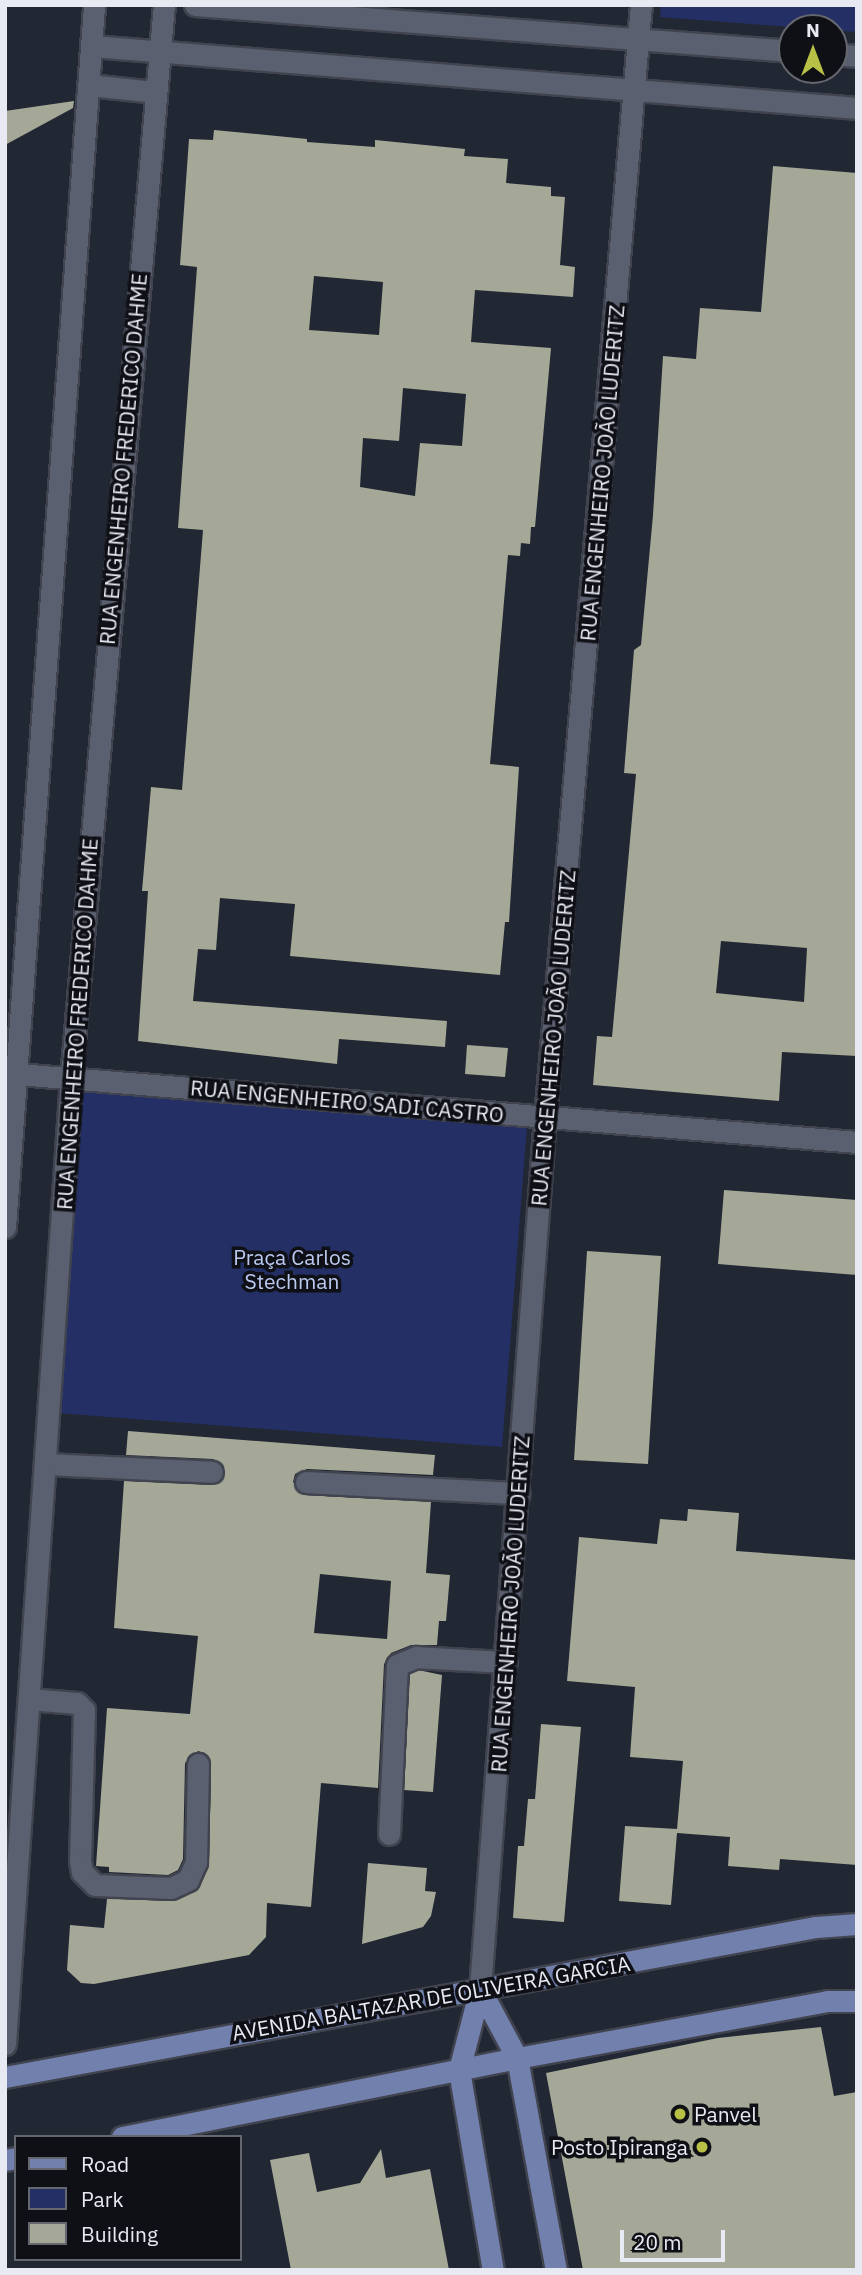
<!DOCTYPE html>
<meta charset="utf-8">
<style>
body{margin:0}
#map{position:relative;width:862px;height:2275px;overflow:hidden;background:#222734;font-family:"IBM Plex Sans",sans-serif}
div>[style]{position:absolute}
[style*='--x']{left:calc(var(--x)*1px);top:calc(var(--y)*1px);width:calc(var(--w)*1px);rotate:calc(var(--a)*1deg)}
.green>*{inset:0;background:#243065}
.building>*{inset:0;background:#a5a896}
.roads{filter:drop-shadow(2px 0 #41444f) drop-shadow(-2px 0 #41444f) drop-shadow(0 2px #41444f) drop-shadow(0 -2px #41444f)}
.minor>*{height:21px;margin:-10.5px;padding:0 10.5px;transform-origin:10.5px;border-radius:10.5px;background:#5a606f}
.major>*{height:21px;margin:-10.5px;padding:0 10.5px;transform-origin:10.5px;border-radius:10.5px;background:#7280ae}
.dots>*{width:19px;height:19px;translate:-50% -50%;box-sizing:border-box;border:4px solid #0e1016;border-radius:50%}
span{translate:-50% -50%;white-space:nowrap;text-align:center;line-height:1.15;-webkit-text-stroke:7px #0e1016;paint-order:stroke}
.street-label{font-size:21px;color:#e7eaf3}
.park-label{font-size:21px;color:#bbc8f0}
.poi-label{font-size:21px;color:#e7eaf3}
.left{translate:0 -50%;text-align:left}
.right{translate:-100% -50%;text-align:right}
.frame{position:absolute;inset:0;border:7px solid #e7eaf3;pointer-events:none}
.legend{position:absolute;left:14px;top:2135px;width:228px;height:126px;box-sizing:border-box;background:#0e1016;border:2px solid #65676e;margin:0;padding:9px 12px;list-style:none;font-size:21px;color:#e7eaf3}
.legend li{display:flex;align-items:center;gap:14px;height:35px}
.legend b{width:35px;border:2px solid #65676e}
.north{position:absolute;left:778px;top:14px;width:70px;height:70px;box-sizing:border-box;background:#0e1016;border:2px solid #65676e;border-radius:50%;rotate:0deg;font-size:19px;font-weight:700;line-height:28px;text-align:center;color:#e7eaf3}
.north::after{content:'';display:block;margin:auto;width:24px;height:32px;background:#b9c046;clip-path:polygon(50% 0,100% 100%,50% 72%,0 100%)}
.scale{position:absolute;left:620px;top:2230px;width:105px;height:32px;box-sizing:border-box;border:4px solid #e7eaf3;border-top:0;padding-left:9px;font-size:21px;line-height:24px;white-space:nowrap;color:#e7eaf3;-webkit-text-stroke:5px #0e1016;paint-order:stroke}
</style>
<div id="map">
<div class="green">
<div style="clip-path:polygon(661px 5px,857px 5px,857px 32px,660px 17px)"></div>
<div style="clip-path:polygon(83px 1091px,527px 1126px,502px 1447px,57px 1413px)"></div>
</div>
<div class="building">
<div style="clip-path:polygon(74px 101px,73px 108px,5px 145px,5px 111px)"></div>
<div style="clip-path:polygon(evenodd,214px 130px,307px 139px,307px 142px,375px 147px,375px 140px,465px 149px,464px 156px,508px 159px,506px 183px,551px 187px,551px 196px,565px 197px,560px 265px,575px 267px,573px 297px,475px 290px,471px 342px,551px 348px,535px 527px,531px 527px,530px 544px,521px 543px,520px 556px,508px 555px,490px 764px,519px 767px,509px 922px,505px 922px,500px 975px,290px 956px,295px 904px,220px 898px,216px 950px,198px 949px,193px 1001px,447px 1021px,445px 1047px,339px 1039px,337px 1064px,138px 1041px,148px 891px,142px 891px,151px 787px,182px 790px,203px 530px,178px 528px,197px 267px,180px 265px,189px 139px,213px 140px,214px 130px,314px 276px,383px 282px,379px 335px,309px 330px,314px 276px,214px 130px,403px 388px,466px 394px,462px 446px,420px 443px,415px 496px,360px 487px,363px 438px,399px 441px,403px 388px)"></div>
<div style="clip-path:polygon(evenodd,773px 166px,857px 173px,857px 1056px,782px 1052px,779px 1101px,593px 1085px,597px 1036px,612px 1037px,619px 962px,636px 774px,624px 773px,634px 650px,641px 645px,653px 515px,663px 356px,696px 359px,700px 308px,761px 312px,773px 166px,721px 941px,807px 948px,804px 1002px,716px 993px,721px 941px)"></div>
<div style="clip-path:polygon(467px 1045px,508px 1048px,505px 1077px,465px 1074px)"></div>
<div style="clip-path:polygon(724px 1190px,857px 1200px,857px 1275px,718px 1264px)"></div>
<div style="clip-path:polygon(587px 1251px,661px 1256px,648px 1464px,574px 1460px)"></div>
<div style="clip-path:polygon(evenodd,128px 1431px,435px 1455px,433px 1475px,307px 1469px,295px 1474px,293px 1482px,305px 1495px,431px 1502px,426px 1573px,450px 1575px,446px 1621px,439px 1621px,437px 1645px,411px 1645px,391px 1653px,384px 1664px,378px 1788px,321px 1783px,311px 1907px,267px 1903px,266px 1937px,249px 1955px,94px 1984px,81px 1983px,67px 1970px,70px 1925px,104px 1928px,107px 1899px,177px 1900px,199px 1886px,209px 1862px,211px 1764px,205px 1753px,198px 1751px,185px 1763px,183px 1859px,178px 1870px,168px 1875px,109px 1872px,109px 1867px,96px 1866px,107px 1708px,190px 1714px,198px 1636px,114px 1628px,124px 1481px,211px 1485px,225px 1473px,223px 1465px,213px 1459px,126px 1455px,128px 1431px,320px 1574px,391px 1581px,387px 1639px,314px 1633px,320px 1574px)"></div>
<div style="clip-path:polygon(688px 1509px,739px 1513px,736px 1551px,857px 1560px,857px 1865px,780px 1859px,779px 1870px,728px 1866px,730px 1837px,677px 1833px,671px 1905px,619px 1901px,625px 1826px,677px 1829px,683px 1761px,630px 1757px,635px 1687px,567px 1681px,579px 1537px,657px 1544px,660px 1519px,687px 1521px)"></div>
<div style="clip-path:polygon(418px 1670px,442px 1675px,433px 1792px,404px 1790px,410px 1674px)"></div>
<div style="clip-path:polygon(541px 1724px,581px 1727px,564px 1922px,513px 1918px,518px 1846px,524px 1846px,528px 1799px,535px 1799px)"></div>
<div style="clip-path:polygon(368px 1863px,427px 1868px,425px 1891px,436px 1892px,431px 1916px,423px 1927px,362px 1944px)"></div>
<div style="clip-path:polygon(821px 2027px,834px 2096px,857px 2092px,857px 2270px,583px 2270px,546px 2073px,718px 2038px)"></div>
<div style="clip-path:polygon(381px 2149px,386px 2178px,430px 2169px,449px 2270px,291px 2270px,270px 2160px,309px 2153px,317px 2192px,360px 2183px)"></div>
</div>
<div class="roads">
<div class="minor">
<div style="--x:195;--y:5;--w:599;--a:4.41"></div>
<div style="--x:92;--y:46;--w:768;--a:4.63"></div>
<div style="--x:834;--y:54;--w:23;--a:5"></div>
<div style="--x:89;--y:85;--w:65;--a:6.1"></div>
<div style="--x:5;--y:1073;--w:855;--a:4.63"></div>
<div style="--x:5;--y:1227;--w:1225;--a:-85.83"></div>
<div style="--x:45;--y:1464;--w:167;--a:2.7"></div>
<div style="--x:306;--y:1482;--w:213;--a:3"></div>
<div style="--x:29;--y:1699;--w:48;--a:4.8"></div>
<div style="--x:77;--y:1703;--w:10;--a:45"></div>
<div style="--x:84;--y:1710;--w:151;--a:91.5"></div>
<div style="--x:80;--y:1861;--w:11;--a:80"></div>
<div style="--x:82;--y:1872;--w:18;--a:45"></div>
<div style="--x:95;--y:1885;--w:76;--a:2.3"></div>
<div style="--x:171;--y:1888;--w:19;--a:-25"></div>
<div style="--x:188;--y:1880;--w:20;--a:-66"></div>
<div style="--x:196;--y:1862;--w:98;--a:-88.8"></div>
<div style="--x:389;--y:1834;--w:169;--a:-87.3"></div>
<div style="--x:397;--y:1665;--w:21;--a:-23"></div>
<div style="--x:416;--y:1657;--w:90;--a:3.2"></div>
<div style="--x:480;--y:1989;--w:874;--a:-85.74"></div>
<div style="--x:545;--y:1117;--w:1116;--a:-85.07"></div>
<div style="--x:5;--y:2044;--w:968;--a:-86.09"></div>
<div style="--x:71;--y:1078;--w:1077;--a:-85.05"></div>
</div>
<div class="major">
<div style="--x:480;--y:1989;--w:78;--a:61.8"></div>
<div style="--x:517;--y:2058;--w:216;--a:79.6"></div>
<div style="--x:480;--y:1989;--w:84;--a:104.5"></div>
<div style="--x:459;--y:2070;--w:203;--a:80.4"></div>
<div style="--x:5;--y:2077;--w:825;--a:-10.48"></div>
<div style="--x:816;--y:1927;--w:41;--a:-4.2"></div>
<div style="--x:122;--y:2137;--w:403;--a:-11.3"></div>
<div style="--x:517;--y:2058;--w:316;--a:-10.4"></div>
<div style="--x:828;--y:2001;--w:29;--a:0"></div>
<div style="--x:5;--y:2160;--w:11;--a:-10"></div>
</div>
</div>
<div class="dots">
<div style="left:680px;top:2114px;background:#b9c046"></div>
<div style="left:702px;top:2147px;background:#b9c046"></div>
</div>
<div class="street-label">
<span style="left:123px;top:459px;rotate:-85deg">RUA ENGENHEIRO FREDERICO DAHME</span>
<span style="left:602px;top:473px;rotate:-85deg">RUA ENGENHEIRO JOÃO LUDERITZ</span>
<span style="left:77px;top:1024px;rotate:-86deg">RUA ENGENHEIRO FREDERICO DAHME</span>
<span style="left:553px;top:1038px;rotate:-85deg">RUA ENGENHEIRO JOÃO LUDERITZ</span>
<span style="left:347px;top:1101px;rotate:5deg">RUA ENGENHEIRO SADI CASTRO</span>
<span style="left:510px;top:1604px;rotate:-86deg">RUA ENGENHEIRO JOÃO LUDERITZ</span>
<span style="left:431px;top:1998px;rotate:-10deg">AVENIDA BALTAZAR DE OLIVEIRA GARCIA</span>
</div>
<div class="park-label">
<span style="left:292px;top:1269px">Praça Carlos<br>Stechman</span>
</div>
<div class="poi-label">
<span class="left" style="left:694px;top:2114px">Panvel</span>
<span class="right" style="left:688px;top:2147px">Posto Ipiranga</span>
</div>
<div class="frame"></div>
<ul class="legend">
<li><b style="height:9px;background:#7280ae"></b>Road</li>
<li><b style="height:19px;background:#243065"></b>Park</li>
<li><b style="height:19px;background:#a5a896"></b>Building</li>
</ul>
<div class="north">N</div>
<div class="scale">20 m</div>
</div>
